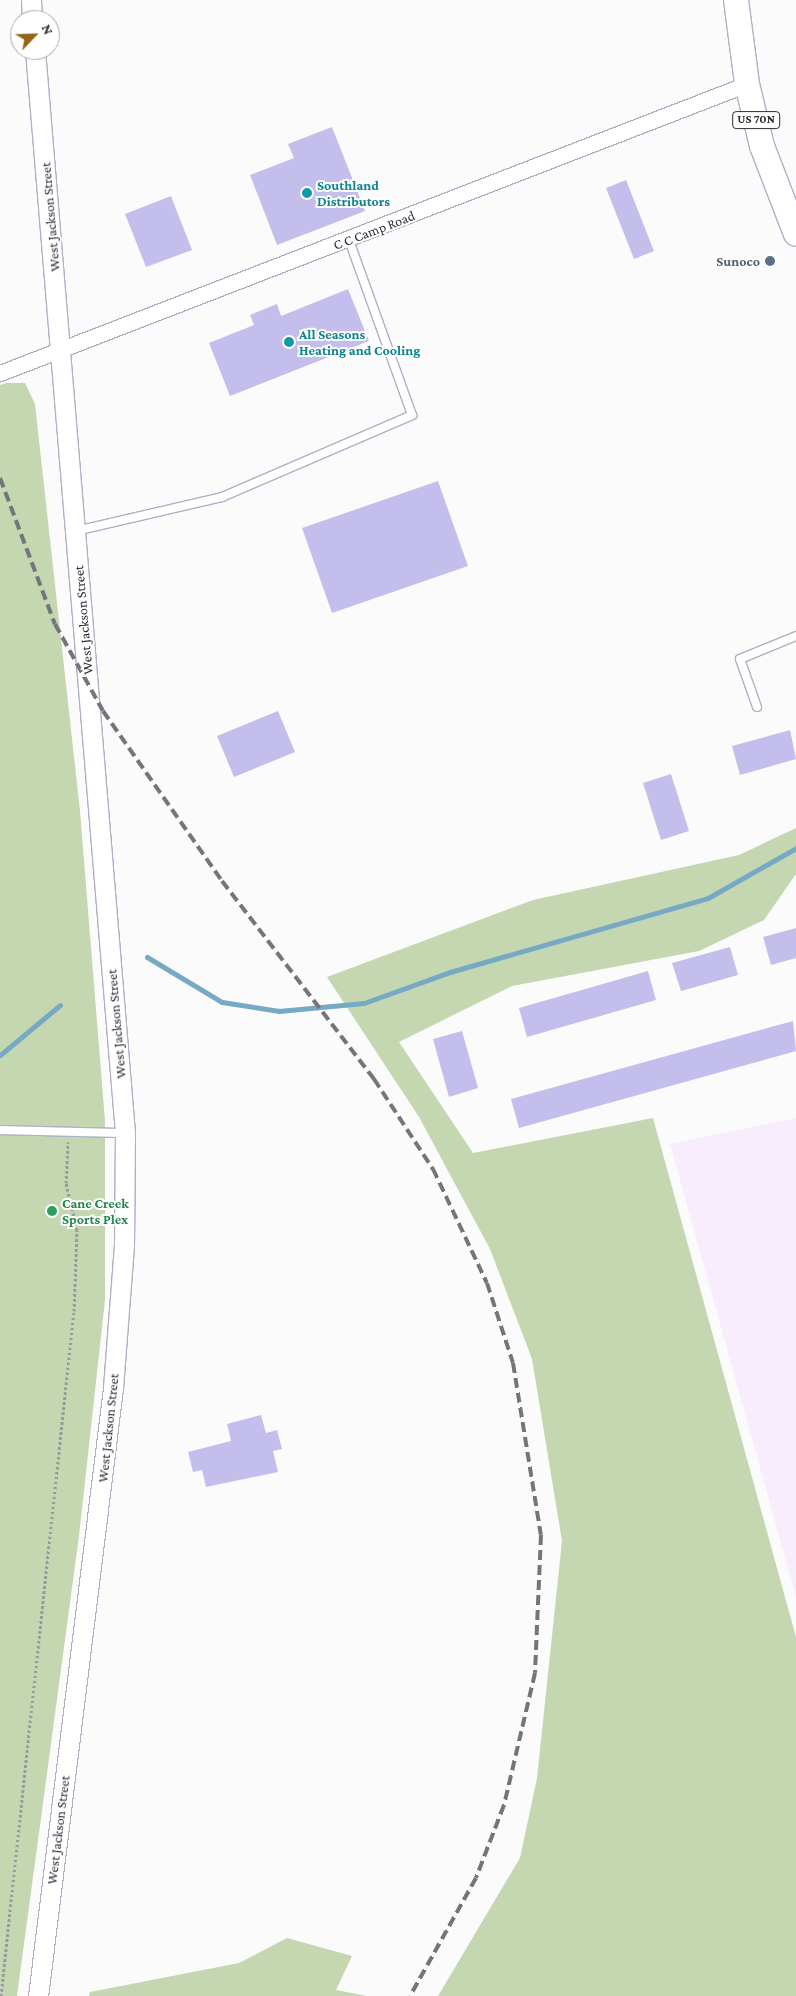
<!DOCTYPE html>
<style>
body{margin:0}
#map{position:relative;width:796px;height:1996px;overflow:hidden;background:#fbfbfb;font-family:"Crimson Pro",serif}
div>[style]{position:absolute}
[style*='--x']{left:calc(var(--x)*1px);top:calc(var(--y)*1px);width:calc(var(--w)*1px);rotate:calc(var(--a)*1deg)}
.industrial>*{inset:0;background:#f8edfd}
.green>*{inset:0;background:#c5d7b1}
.stream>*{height:5px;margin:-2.5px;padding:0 2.5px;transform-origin:2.5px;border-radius:2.5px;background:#76a9c3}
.building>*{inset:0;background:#c4beed}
.path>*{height:3px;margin-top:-1.5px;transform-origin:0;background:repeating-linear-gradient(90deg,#99989d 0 2.5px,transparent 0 5px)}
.roads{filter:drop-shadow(1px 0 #b1aec6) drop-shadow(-1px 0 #b1aec6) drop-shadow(0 1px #b1aec6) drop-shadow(0 -1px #b1aec6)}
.service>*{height:8px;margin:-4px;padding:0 4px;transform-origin:4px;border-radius:4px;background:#fff}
.minor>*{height:15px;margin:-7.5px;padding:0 7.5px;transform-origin:7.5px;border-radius:7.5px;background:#fff}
.tertiary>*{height:19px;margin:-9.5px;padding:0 9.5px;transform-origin:9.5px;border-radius:9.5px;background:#fff}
.primary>*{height:24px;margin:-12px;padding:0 12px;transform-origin:12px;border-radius:12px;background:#fff}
.rail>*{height:4px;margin-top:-2px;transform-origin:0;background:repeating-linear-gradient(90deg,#75747a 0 10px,transparent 0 15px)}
.dots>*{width:14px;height:14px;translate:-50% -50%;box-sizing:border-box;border:2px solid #fff;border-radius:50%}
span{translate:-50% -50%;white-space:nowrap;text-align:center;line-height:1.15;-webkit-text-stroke:4px #fff;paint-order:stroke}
.shield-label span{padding:1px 4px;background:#fff;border:1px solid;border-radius:4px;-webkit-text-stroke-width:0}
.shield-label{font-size:12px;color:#2d2c36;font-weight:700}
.culture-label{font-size:14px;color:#0d838f;font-weight:700}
.left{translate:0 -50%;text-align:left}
.street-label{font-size:14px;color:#2d2c36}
.service-label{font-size:14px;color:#4e5e75;font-weight:700}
.right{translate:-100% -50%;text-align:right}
.leisure-label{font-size:14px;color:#27864d;font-weight:700}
.north{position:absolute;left:10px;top:10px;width:50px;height:50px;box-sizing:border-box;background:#fff;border:1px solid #ababaf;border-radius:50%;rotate:66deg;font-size:14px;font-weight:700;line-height:20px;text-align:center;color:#2d2c36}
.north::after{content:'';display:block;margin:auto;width:18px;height:22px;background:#976518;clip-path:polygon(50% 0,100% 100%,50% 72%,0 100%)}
</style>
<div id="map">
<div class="industrial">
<div style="clip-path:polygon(796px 1118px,796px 1597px,670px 1144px)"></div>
</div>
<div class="green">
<div style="clip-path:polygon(6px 383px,25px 383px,35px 404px,80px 811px,105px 1121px,105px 1300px,79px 1536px,17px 1996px,0 1996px,0 385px)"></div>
<div style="clip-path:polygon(796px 828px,796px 874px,764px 920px,699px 951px,512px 986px,399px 1042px,473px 1153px,653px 1118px,796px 1637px,796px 1996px,438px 1996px,520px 1858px,537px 1778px,562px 1541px,532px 1359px,490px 1249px,419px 1117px,327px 977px,533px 900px,739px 855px)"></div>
<div style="clip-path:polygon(287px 1938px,352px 1956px,336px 1990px,367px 1996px,89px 1996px,90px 1992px,239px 1963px)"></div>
</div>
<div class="stream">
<div style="--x:147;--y:957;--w:87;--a:31"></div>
<div style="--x:222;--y:1002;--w:58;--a:9"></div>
<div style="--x:279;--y:1011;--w:85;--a:-5.4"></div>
<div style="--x:364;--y:1003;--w:91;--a:-19.8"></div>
<div style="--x:450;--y:972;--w:268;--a:-16"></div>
<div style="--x:708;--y:898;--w:101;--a:-29.6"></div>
<div style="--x:0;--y:1055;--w:78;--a:-39.8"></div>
</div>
<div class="building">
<div style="clip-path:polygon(332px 127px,365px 211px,277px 245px,250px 175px,294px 158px,288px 144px)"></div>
<div style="clip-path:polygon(626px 180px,654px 251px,634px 259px,606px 188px)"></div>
<div style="clip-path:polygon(171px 196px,192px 250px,146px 267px,125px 214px)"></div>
<div style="clip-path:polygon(348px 289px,369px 341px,230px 396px,209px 343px,254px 325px,250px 315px,277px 304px,281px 316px)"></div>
<div style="clip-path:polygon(438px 481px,468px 566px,332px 613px,302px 528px)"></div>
<div style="clip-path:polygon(278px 711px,295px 752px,234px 777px,217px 736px)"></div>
<div style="clip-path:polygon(790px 730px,796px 759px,740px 775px,732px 746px)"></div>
<div style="clip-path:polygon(671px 774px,689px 831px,661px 840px,643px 783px)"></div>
<div style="clip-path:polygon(796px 928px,796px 958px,771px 965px,763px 937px)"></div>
<div style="clip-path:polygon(730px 947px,738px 975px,681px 991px,672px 963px)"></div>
<div style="clip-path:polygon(648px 971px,656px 1000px,527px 1037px,519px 1008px)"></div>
<div style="clip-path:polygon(793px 1021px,796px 1051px,519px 1128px,511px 1099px)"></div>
<div style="clip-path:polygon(462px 1031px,478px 1088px,449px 1097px,433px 1039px)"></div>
<div style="clip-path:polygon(261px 1415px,266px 1433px,277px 1430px,282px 1449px,273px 1451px,278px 1472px,206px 1487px,202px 1470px,193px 1472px,188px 1452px,231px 1441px,227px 1424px)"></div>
</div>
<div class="path">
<div style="--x:1;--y:1996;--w:689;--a:-83.92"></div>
<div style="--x:74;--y:1311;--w:81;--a:-87.9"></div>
<div style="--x:77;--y:1230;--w:48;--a:-103.2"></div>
<div style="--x:66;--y:1183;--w:41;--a:-87.2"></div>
</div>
<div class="roads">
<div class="service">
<div style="--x:76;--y:531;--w:150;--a:-13.1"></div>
<div style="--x:222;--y:497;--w:207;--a:-23.3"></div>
<div style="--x:412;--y:415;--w:186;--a:-109.8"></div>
<div style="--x:757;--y:707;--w:51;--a:-109.5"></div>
<div style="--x:740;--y:659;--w:61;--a:-22.3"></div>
<div style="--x:0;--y:1130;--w:125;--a:1.4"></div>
</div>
<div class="minor">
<div style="--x:0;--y:373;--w:801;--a:-21.15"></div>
</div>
<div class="tertiary">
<div style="--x:31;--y:0;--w:20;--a:87"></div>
<div style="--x:35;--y:50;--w:1087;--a:85.25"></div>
<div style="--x:125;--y:1133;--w:112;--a:90.5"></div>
<div style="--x:124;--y:1245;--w:143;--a:94.4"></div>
<div style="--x:113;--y:1388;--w:613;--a:97.03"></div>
</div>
<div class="primary">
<div style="--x:736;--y:0;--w:85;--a:82.5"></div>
<div style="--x:747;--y:84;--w:64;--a:76.4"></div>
<div style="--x:762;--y:146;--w:94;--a:68.9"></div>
</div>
</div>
<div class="rail">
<div style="--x:0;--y:478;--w:156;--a:69.4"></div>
<div style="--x:55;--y:624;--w:99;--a:61.1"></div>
<div style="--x:103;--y:711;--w:208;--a:55"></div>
<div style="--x:222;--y:881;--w:250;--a:52.5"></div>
<div style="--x:374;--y:1079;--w:108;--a:56.8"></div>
<div style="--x:433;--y:1169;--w:126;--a:64.7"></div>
<div style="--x:487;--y:1283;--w:84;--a:72"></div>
<div style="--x:513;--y:1363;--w:174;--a:80.8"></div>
<div style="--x:541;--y:1535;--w:138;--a:92.5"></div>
<div style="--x:535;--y:1673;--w:136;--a:103.2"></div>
<div style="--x:504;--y:1805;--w:78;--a:111"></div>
<div style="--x:476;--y:1878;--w:135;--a:119.2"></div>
</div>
<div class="dots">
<div style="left:307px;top:193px;background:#0f9aa8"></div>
<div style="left:770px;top:261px;background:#5c6f8a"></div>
<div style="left:289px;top:342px;background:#0f9aa8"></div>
<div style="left:52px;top:1211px;background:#2e9e5b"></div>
</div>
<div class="shield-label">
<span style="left:756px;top:120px">US 70N</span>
</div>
<div class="culture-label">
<span class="left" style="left:317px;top:193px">Southland<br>Distributors</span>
<span class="left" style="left:299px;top:342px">All Seasons<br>Heating and Cooling</span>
</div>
<div class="street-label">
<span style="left:50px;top:217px;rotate:-95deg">West Jackson Street</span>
<span style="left:374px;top:230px;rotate:-21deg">C C Camp Road</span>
<span style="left:83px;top:620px;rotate:-95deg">West Jackson Street</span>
<span style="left:116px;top:1024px;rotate:-95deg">West Jackson Street</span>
<span style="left:108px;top:1428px;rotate:-84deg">West Jackson Street</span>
<span style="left:58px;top:1830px;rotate:-83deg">West Jackson Street</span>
</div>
<div class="service-label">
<span class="right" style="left:760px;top:261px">Sunoco</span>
</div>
<div class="leisure-label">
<span class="left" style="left:62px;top:1211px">Cane Creek<br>Sports Plex</span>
</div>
<div class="north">N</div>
</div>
